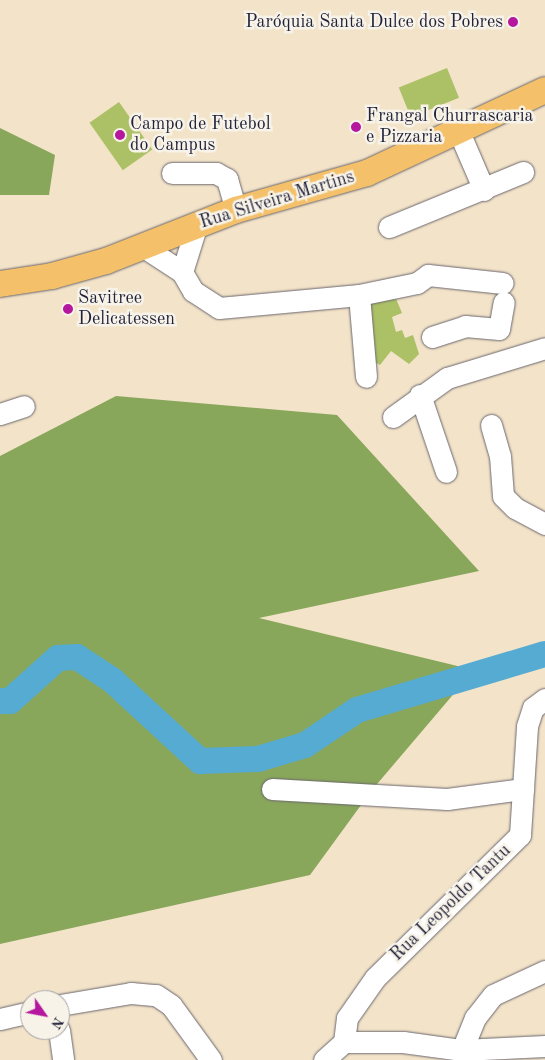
<!DOCTYPE html>
<html>
<head>
<meta charset="utf-8">
<style>
  body { margin:0 }
  #map { position:relative; width:545px; height:1060px; overflow:hidden; background:#f2e3c9; font-family:"Old Standard TT",serif }
  div>[style] { position:absolute }
  [style*='--x'] { left:calc(var(--x)*1px); top:calc(var(--y)*1px); width:calc(var(--w)*1px); rotate:calc(var(--a)*1deg) }
  .green>* { inset:0; background:#acc166; transform-origin:0 0 }
  .forest>* { inset:0; background:#89a75b }
  .river>* { height:26px; margin:-13px; padding:0 13px; transform-origin:13px; border-radius:13px; background:#56abd2 }
  .roads { filter:drop-shadow(0 0 1px #6b666d) drop-shadow(0 0 1px #6b666d) }
  .minor>* { height:21px; margin:-10.5px; padding:0 10.5px; transform-origin:10.5px; border-radius:10.5px; background:#fff }
  .major>* { height:26px; margin:-13px; padding:0 13px; transform-origin:13px; border-radius:13px; background:#f4c16a }
  .dots>* { width:14px; height:14px; translate:-50% -50%; box-sizing:border-box; border:2px solid #f7f3e8; border-radius:50% }
  span { translate:-50% -50%; white-space:nowrap; text-align:center; line-height:1.15; -webkit-text-stroke:5px #f7f3e8; paint-order:stroke }
  .poi-label { font-size:18px; color:#22223b }
  .right { translate:-100% -50%; text-align:right }
  .left { translate:0 -50%; text-align:left }
  .street-label { font-size:18px; color:#22223b }
  .north { position:absolute; left:20px; top:990px; width:50px; height:50px; box-sizing:border-box; background:#f7f3e8; border:1px solid #a29fa3; border-radius:50%; rotate:123deg; font-size:14px; font-weight:700; line-height:20px; text-align:center; color:#22223b }
  .north::after { content:''; display:block; margin:auto; width:18px; height:22px; background:#b5179e; clip-path:polygon(50% 0,100% 100%,50% 72%,0 100%) }
</style>
</head>
<body>
<div id="map">
  <div class="green">
    <div style="left:447px;top:68px;width:32px;height:52px;rotate:68deg"></div>
    <div style="left:119px;top:102px;width:58px;height:36px;rotate:55deg"></div>
    <div style="clip-path:polygon(394px 294px,402px 313px,392px 317px,396px 332px,402px 330px,405px 338px,413px 335px,419px 354px,409px 364px,391px 351px,380px 365px,372px 361px,369px 301px)"></div>
  </div>
  <div class="forest">
    <div style="clip-path:polygon(0 128px,55px 155px,49px 195px,0 195px)"></div>
    <div style="clip-path:polygon(116px 396px,337px 415px,479px 571px,259px 618px,474px 670px,372px 790px,310px 875px,0 944px,0 456px)"></div>
  </div>
  <div class="river">
    <div style="--x:0;--y:701;--w:10;--a:0"></div>
    <div style="--x:10;--y:701;--w:64;--a:-41.9"></div>
    <div style="--x:58;--y:658;--w:19;--a:-3"></div>
    <div style="--x:77;--y:657;--w:42;--a:33.3"></div>
    <div style="--x:112;--y:680;--w:120;--a:42.6"></div>
    <div style="--x:200;--y:761;--w:58;--a:-2"></div>
    <div style="--x:258;--y:759;--w:49;--a:-16.6"></div>
    <div style="--x:305;--y:745;--w:63;--a:-33.9"></div>
    <div style="--x:357;--y:710;--w:196;--a:-16.6"></div>
  </div>
  <div class="roads">
    <div class="minor">
      <div style="--x:459;--y:132;--w:63;--a:66.7"></div>
      <div style="--x:172;--y:173;--w:44;--a:0"></div>
      <div style="--x:216;--y:173;--w:13;--a:29"></div>
      <div style="--x:227;--y:179;--w:32;--a:74"></div>
      <div style="--x:389;--y:227;--w:145;--a:-22.3"></div>
      <div style="--x:142;--y:246;--w:48;--a:33"></div>
      <div style="--x:182;--y:272;--w:22;--a:60"></div>
      <div style="--x:193;--y:291;--w:31;--a:33"></div>
      <div style="--x:219;--y:308;--w:141;--a:-5.3"></div>
      <div style="--x:359;--y:295;--w:59;--a:-11.7"></div>
      <div style="--x:417;--y:283;--w:14;--a:-36"></div>
      <div style="--x:428;--y:275;--w:75;--a:6.1"></div>
      <div style="--x:182;--y:272;--w:50;--a:-72.6"></div>
      <div style="--x:359;--y:295;--w:82;--a:85.1"></div>
      <div style="--x:432;--y:337;--w:35;--a:-18"></div>
      <div style="--x:465;--y:326;--w:34;--a:5"></div>
      <div style="--x:499;--y:329;--w:27;--a:-80"></div>
      <div style="--x:420;--y:395;--w:81;--a:71.3"></div>
      <div style="--x:0;--y:414;--w:25;--a:-18"></div>
      <div style="--x:393;--y:417;--w:67;--a:-35.8"></div>
      <div style="--x:447;--y:378;--w:102;--a:-17"></div>
      <div style="--x:491;--y:425;--w:32;--a:74"></div>
      <div style="--x:500;--y:456;--w:40;--a:85.7"></div>
      <div style="--x:503;--y:496;--w:17;--a:45"></div>
      <div style="--x:515;--y:508;--w:34;--a:28"></div>
      <div style="--x:272;--y:789;--w:175;--a:3.3"></div>
      <div style="--x:447;--y:799;--w:77;--a:-7.5"></div>
      <div style="--x:60;--y:1005;--w:72;--a:-9.6"></div>
      <div style="--x:131;--y:993;--w:25;--a:5"></div>
      <div style="--x:156;--y:995;--w:18;--a:34"></div>
      <div style="--x:171;--y:1005;--w:68;--a:54"></div>
      <div style="--x:0;--y:1019;--w:31;--a:-13"></div>
      <div style="--x:59;--y:1030;--w:30;--a:82"></div>
      <div style="--x:344;--y:1042;--w:24;--a:-83"></div>
      <div style="--x:347;--y:1018;--w:49;--a:-55"></div>
      <div style="--x:375;--y:978;--w:204;--a:-44.6"></div>
      <div style="--x:520;--y:835;--w:109;--a:-86.3"></div>
      <div style="--x:527;--y:726;--w:19;--a:-72"></div>
      <div style="--x:533;--y:708;--w:15;--a:-37"></div>
      <div style="--x:462;--y:1050;--w:35;--a:-68"></div>
      <div style="--x:475;--y:1018;--w:29;--a:-52"></div>
      <div style="--x:493;--y:995;--w:57;--a:-24.8"></div>
      <div style="--x:324;--y:1060;--w:27;--a:-42"></div>
      <div style="--x:344;--y:1042;--w:59;--a:0"></div>
      <div style="--x:403;--y:1042;--w:60;--a:7.7"></div>
      <div style="--x:462;--y:1050;--w:83;--a:-2.8"></div>
    </div>
    <div class="major">
      <div style="--x:0;--y:284;--w:53;--a:-8.7"></div>
      <div style="--x:52;--y:276;--w:56;--a:-15.5"></div>
      <div style="--x:106;--y:261;--w:140;--a:-21.4"></div>
      <div style="--x:236;--y:210;--w:136;--a:-15.8"></div>
      <div style="--x:367;--y:173;--w:196;--a:-25"></div>
    </div>
  </div>
  <div class="dots">
    <div style="left:513px;top:22px;background:#b5179e"></div>
    <div style="left:356px;top:127px;background:#b5179e"></div>
    <div style="left:120px;top:135px;background:#b5179e"></div>
    <div style="left:68px;top:309px;background:#b5179e"></div>
  </div>
  <div class="poi-label">
    <span class="right" style="left:503px;top:22px">Paróquia Santa Dulce dos Pobres</span>
    <span class="left" style="left:366px;top:127px">Frangal Churrascaria<br>e Pizzaria</span>
    <span class="left" style="left:130px;top:135px">Campo de Futebol<br>do Campus</span>
    <span class="left" style="left:78px;top:309px">Savitree<br>Delicatessen</span>
  </div>
  <div class="street-label">
    <span style="left:277px;top:200px;rotate:-17deg">Rua Silveira Martins</span>
    <span style="left:451px;top:903px;rotate:-44deg">Rua Leopoldo Tantu</span>
  </div>
  <div class="north">N</div>
</div>
</body>
</html>
